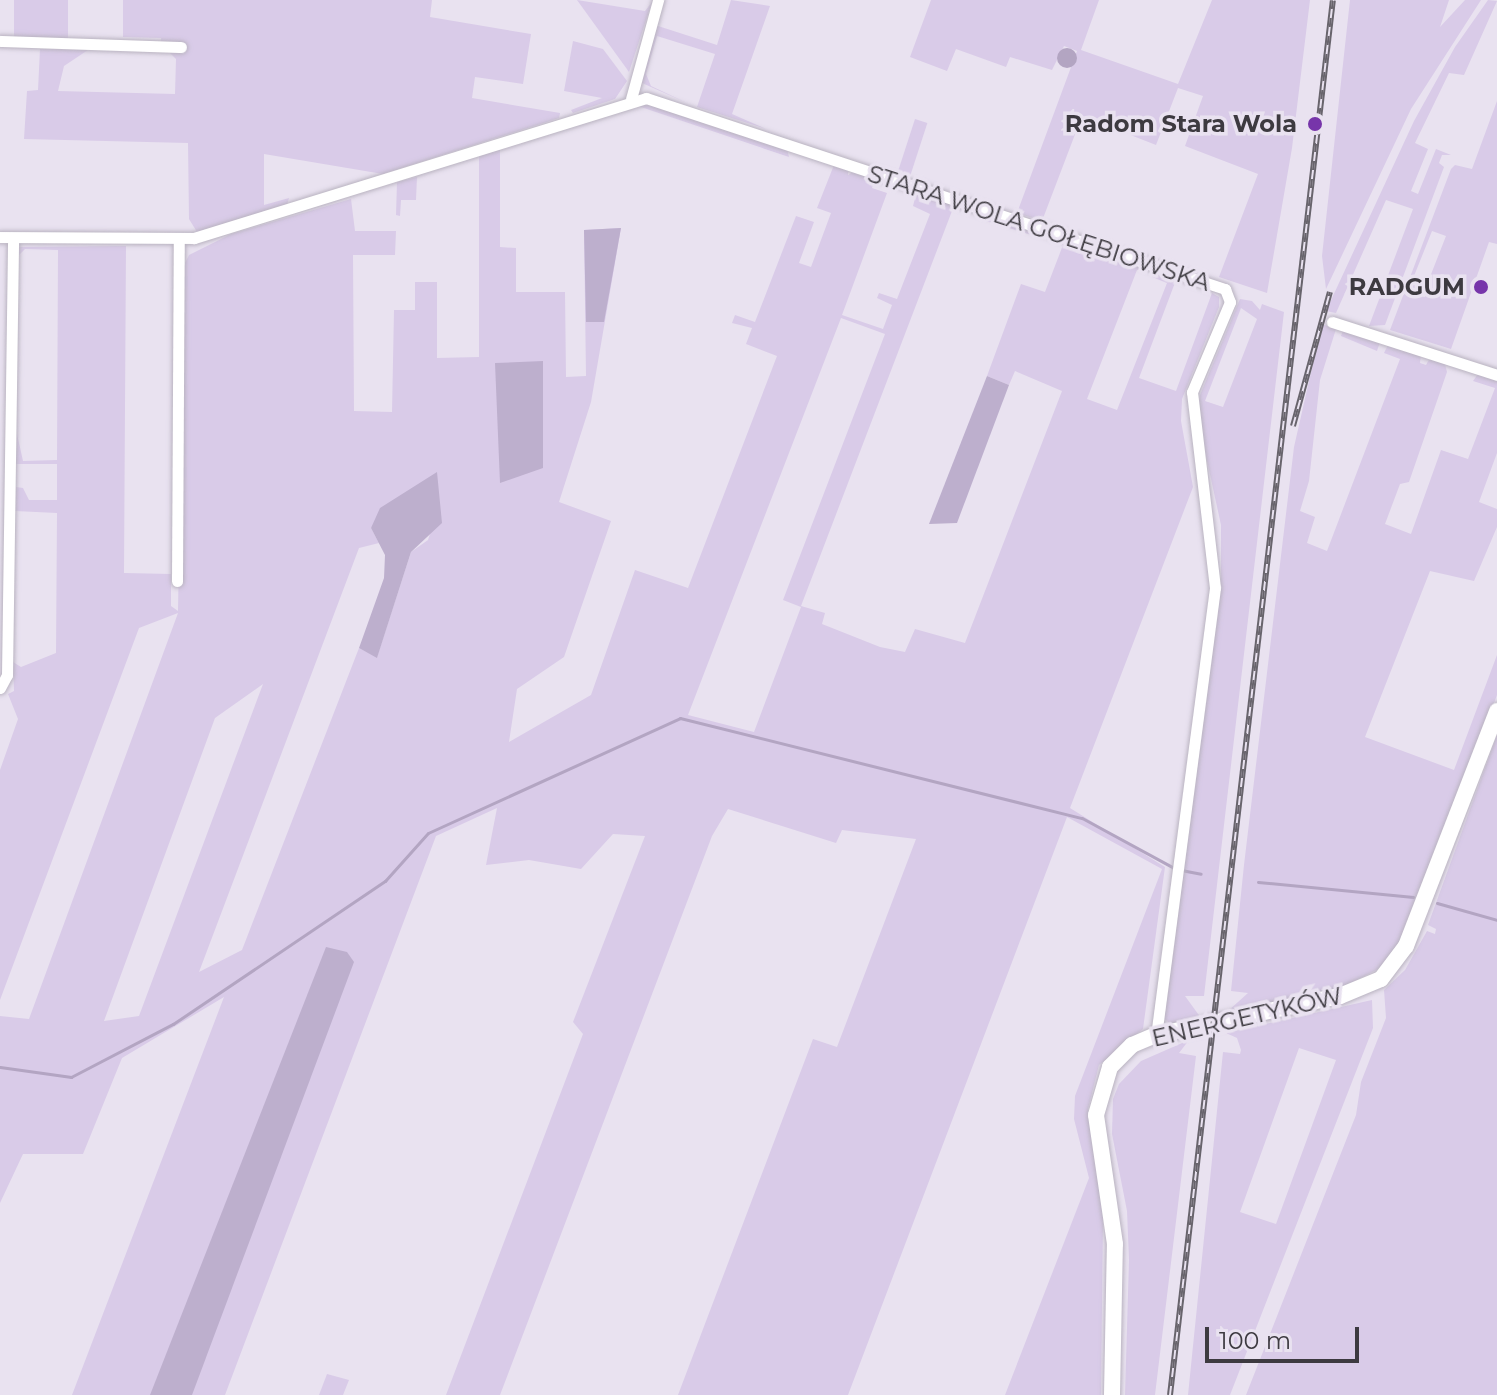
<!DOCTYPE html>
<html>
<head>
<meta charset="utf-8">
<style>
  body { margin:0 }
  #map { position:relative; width:1497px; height:1395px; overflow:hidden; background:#e9e2f0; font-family:Montserrat,sans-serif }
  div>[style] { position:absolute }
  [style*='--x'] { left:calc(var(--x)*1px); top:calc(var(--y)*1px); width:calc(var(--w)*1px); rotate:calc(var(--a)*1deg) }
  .green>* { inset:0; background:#d9cbe8; transform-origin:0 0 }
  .forest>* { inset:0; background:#bdafcd }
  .water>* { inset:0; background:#b3a5c2 }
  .round { border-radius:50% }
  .stream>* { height:3px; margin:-1.5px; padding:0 1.5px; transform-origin:1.5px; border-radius:1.5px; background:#b3a5c2 }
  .roads { filter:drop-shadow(0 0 2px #b9b3c0) drop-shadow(0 0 2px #b9b3c0) }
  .minor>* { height:11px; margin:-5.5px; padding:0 5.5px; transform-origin:5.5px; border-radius:5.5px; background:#fff }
  .secondary>* { height:16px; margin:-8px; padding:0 8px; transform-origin:8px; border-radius:8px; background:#fff }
  .rail>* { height:6px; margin-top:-3px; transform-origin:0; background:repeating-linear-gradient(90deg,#e9e2f0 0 9px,#68646c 0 18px); box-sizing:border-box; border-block:2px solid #68646c }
  .dots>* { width:22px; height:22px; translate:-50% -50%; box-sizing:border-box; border:4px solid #e9e2f0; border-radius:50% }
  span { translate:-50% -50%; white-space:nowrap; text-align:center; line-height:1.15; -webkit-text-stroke:7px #e9e2f0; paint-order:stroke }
  .poi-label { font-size:24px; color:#3d3a40; font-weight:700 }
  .right { translate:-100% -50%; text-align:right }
  .street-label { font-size:24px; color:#3d3a40 }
  .scale { position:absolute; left:1205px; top:1327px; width:154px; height:36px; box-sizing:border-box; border:4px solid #3d3a40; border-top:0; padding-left:10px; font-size:24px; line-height:28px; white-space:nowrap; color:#3d3a40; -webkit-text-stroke:6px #e9e2f0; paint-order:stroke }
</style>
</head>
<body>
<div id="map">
  <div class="green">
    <div style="left:14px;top:0;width:54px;height:39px"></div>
    <div style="clip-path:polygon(123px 0,432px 0,430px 17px,531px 34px,523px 84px,475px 77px,472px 98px,560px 113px,559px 118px,383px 174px,264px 154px,264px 205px,289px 198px,287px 205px,197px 232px,189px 219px,188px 143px,24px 139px,27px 91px,38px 90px,40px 49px,88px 50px,64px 66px,58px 91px,175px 94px,176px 59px,169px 52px,123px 51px,160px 51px,161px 38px,123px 37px)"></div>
    <div style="clip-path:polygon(577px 0,645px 11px,652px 2px,629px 72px)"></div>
    <div style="clip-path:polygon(731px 0,770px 6px,732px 114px,766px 129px,697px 107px,715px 54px,657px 36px,646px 74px,651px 86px,687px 103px,642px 83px,655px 25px,717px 45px)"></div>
    <div style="clip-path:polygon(931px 0,1099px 0,1081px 50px,1178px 84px,1212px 0,1310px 0,1292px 148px,1267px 293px,1219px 277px,1258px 174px,1185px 146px,1203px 96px,1178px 88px,1156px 145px,1082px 116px,1042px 221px,1017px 213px,1077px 51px,1064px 46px,1052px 70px,1010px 57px,1006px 67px,956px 49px,947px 71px,910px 57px)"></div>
    <div style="clip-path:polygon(1350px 0,1449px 0,1440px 27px,1465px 0,1481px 0,1411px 109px,1326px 289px,1322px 256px)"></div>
    <div style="clip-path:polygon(1488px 0,1497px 1px,1464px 75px,1449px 73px,1415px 143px,1428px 149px,1411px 191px,1418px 194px,1436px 149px,1451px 155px,1442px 155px,1439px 163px,1444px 167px,1385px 325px,1369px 326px,1413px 209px,1386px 200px,1336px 313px,1326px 311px,1414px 121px,1455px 47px)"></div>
    <div style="clip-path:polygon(573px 41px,603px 49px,627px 81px,615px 99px,573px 113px,571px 110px,602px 98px,564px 91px)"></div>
    <div style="clip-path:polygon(evenodd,1497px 101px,1497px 244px,1489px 242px,1451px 349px,1390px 330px,1451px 169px,1455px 165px,1472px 169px,1497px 101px,1432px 231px,1446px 236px,1428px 282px,1414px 276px,1432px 231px)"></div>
    <div style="clip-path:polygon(647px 103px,787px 149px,789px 157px,638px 106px,614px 113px)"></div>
    <div style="left:915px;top:119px;width:13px;height:58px;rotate:18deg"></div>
    <div style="clip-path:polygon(evenodd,514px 144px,500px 149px,500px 247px,516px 248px,516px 292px,565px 292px,566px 377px,586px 376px,584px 230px,621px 228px,591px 402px,559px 502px,611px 521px,564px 657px,517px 689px,509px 742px,591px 695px,635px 570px,688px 588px,777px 356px,746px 344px,752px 328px,732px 323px,735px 315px,755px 322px,796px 216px,814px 222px,799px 263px,811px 267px,831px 213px,817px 208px,834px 165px,848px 170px,848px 175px,853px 172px,875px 179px,872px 188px,887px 193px,842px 315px,883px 329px,892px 305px,877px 298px,879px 293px,897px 299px,930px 214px,913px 206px,916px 194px,959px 207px,952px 211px,801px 606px,825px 613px,822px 624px,880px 647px,905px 652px,915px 629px,965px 643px,1062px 391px,1015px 371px,1009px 385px,987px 376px,1021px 284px,1045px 292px,1063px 245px,1047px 240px,1048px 236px,1144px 268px,1137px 270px,1087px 399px,1117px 410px,1167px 283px,1152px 277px,1153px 271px,1176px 280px,1139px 378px,1176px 391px,1212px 293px,1219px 297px,1219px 307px,1182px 399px,1181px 421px,1193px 487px,1070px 808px,1165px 867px,1143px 1029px,1099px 1065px,1088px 1109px,1103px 1218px,1101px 1395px,1005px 1395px,1089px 1178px,1074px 1119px,1075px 1096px,1162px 869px,1067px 817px,848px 1395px,678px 1395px,813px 1039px,837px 1047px,916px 839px,842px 830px,836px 843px,728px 809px,712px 836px,500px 1395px,446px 1395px,583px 1034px,573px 1022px,645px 836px,613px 834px,581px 869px,529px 860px,486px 865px,497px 808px,436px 836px,225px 1395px,72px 1395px,224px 997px,122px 1058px,83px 1154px,23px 1154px,0 1203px,0 1016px,29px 1019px,178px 613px,139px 628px,0 1000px,0 770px,18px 719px,8px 694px,14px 691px,13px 662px,21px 667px,56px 653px,57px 513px,15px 511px,16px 487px,23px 488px,29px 500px,57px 500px,57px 464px,16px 464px,17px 434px,23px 461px,57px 460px,58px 250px,25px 249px,19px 255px,18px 247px,126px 246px,124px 573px,171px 574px,171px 606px,178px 611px,184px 265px,189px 255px,231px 234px,351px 199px,355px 231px,396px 231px,395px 255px,353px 255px,354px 411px,392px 412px,394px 310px,415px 310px,415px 282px,437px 282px,437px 358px,479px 357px,479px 156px,514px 144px,841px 318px,885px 334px,783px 600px,801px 607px,754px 732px,688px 715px,841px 318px,514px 144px,437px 473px,437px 512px,428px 540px,411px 552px,377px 657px,359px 648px,242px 950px,199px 972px,359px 548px,379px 543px,371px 528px,404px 494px,437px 473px,514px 144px,263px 684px,139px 1016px,104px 1021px,215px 718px,263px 684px)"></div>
    <div style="clip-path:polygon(417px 177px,416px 200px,401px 200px,400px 216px,396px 215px,397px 182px)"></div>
    <div style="left:980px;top:214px;width:57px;height:5px;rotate:17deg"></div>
    <div style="clip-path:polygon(evenodd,1240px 299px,1252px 301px,1260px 310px,1262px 304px,1284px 312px,1204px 996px,1185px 996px,1201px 1018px,1170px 1023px,1164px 1019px,1221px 577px,1221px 525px,1198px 419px,1200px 395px,1240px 299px,1241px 308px,1257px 319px,1223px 407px,1205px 401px,1241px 308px)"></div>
    <div style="clip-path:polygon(1322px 324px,1336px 329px,1320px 380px,1309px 481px,1300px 511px,1315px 517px,1307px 543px,1327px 551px,1400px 359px,1384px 353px,1388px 345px,1421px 355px,1420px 363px,1426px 365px,1430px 358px,1445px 364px,1447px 372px,1409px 482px,1400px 484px,1385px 524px,1411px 534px,1441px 450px,1468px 459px,1495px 388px,1473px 381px,1478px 374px,1497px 381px,1497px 453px,1479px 502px,1497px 509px,1497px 527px,1474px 581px,1430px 571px,1365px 737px,1454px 770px,1497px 655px,1497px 695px,1403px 941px,1384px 966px,1343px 987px,1228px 1011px,1248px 993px,1231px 991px,1244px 865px,1294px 447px)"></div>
    <div style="clip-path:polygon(1343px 330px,1380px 342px,1377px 351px,1341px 336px)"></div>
    <div style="clip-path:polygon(1497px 735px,1497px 1395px,1246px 1395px,1356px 1115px,1361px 1082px,1386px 1018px,1384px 990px,1405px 970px,1427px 931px,1435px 934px,1436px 929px,1428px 925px)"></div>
    <div style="clip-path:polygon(evenodd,1372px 1000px,1373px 1028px,1230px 1395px,1188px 1395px,1223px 1052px,1240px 1054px,1241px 1050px,1237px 1038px,1226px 1033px,1372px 1000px,1299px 1048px,1336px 1060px,1276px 1224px,1240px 1212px,1299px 1048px)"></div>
    <div style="clip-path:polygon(1189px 1040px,1179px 1053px,1196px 1056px,1155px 1395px,1125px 1395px,1129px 1260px,1127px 1211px,1112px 1134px,1113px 1099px,1119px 1084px,1141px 1061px)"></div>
    <div style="clip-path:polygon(327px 1374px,349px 1380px,343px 1395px,319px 1395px)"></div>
  </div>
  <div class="forest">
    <div style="clip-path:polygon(621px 228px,604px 322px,586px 322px,584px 230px)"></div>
    <div style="clip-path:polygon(543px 361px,543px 468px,500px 483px,495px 363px)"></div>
    <div style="clip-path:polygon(987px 376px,1009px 385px,957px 523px,929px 524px)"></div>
    <div style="clip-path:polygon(437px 472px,442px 523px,411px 552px,377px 658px,359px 648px,384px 578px,385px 555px,371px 528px,380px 508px)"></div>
    <div style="clip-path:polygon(326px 947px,347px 952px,354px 962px,192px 1395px,150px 1395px)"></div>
  </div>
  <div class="water">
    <div class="round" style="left:1057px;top:48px;width:20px;height:20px"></div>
  </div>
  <div class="stream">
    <div style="--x:1181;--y:870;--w:20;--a:11"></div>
    <div style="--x:1258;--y:882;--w:156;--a:5.5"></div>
    <div style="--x:1437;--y:903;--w:62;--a:15.8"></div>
    <div style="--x:0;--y:1067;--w:72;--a:8"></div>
    <div style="--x:71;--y:1077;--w:115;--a:-27.5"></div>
    <div style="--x:173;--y:1024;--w:256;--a:-34"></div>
    <div style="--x:385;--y:881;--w:64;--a:-48.1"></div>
    <div style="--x:428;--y:833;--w:277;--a:-24.5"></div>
    <div style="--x:680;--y:718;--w:414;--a:14"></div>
    <div style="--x:1082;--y:818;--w:105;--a:28.5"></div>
  </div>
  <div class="roads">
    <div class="minor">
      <div style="--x:0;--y:41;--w:181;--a:1.9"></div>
      <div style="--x:631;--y:99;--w:103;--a:-74.7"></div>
      <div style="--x:0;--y:237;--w:194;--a:0.3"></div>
      <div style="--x:194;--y:238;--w:473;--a:-17.2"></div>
      <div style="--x:646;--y:98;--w:610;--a:18.26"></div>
      <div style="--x:1225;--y:289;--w:14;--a:69"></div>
      <div style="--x:1230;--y:302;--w:98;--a:112.9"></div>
      <div style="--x:1192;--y:392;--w:197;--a:83.3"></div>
      <div style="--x:1215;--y:588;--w:451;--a:97.5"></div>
      <div style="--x:1332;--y:322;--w:173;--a:17.8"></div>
      <div style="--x:177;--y:581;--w:340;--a:-89.7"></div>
      <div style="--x:0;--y:688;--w:15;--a:-62"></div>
      <div style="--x:7;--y:675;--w:437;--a:-89.2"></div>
    </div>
    <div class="secondary">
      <div style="--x:1112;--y:1395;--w:151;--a:-88.9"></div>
      <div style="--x:1115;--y:1244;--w:130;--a:-98.4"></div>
      <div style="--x:1096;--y:1115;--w:50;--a:-73.7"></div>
      <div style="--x:1110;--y:1067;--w:31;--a:-45"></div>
      <div style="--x:1132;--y:1045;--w:26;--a:-23"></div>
      <div style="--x:1156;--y:1035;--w:188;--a:-12"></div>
      <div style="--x:1340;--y:996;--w:44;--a:-22.5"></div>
      <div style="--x:1381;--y:979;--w:41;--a:-52.9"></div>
      <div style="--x:1406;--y:946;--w:252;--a:-68.8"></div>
    </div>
  </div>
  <div class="rail">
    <div style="--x:1293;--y:426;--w:139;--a:-74.6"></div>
    <div style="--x:1170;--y:1395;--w:1404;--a:-83.34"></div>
  </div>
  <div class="dots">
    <div style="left:1315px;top:124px;background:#7735aa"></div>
    <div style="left:1481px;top:287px;background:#7735aa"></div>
  </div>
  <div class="poi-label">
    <span class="right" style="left:1297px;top:124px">Radom Stara Wola</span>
    <span class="right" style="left:1465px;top:287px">RADGUM</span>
  </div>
  <div class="street-label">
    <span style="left:1039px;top:228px;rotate:18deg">STARA WOLA GOŁĘBIOWSKA</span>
    <span style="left:1247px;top:1017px;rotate:-13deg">ENERGETYKÓW</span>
  </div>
  <div class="scale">100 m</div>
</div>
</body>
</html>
